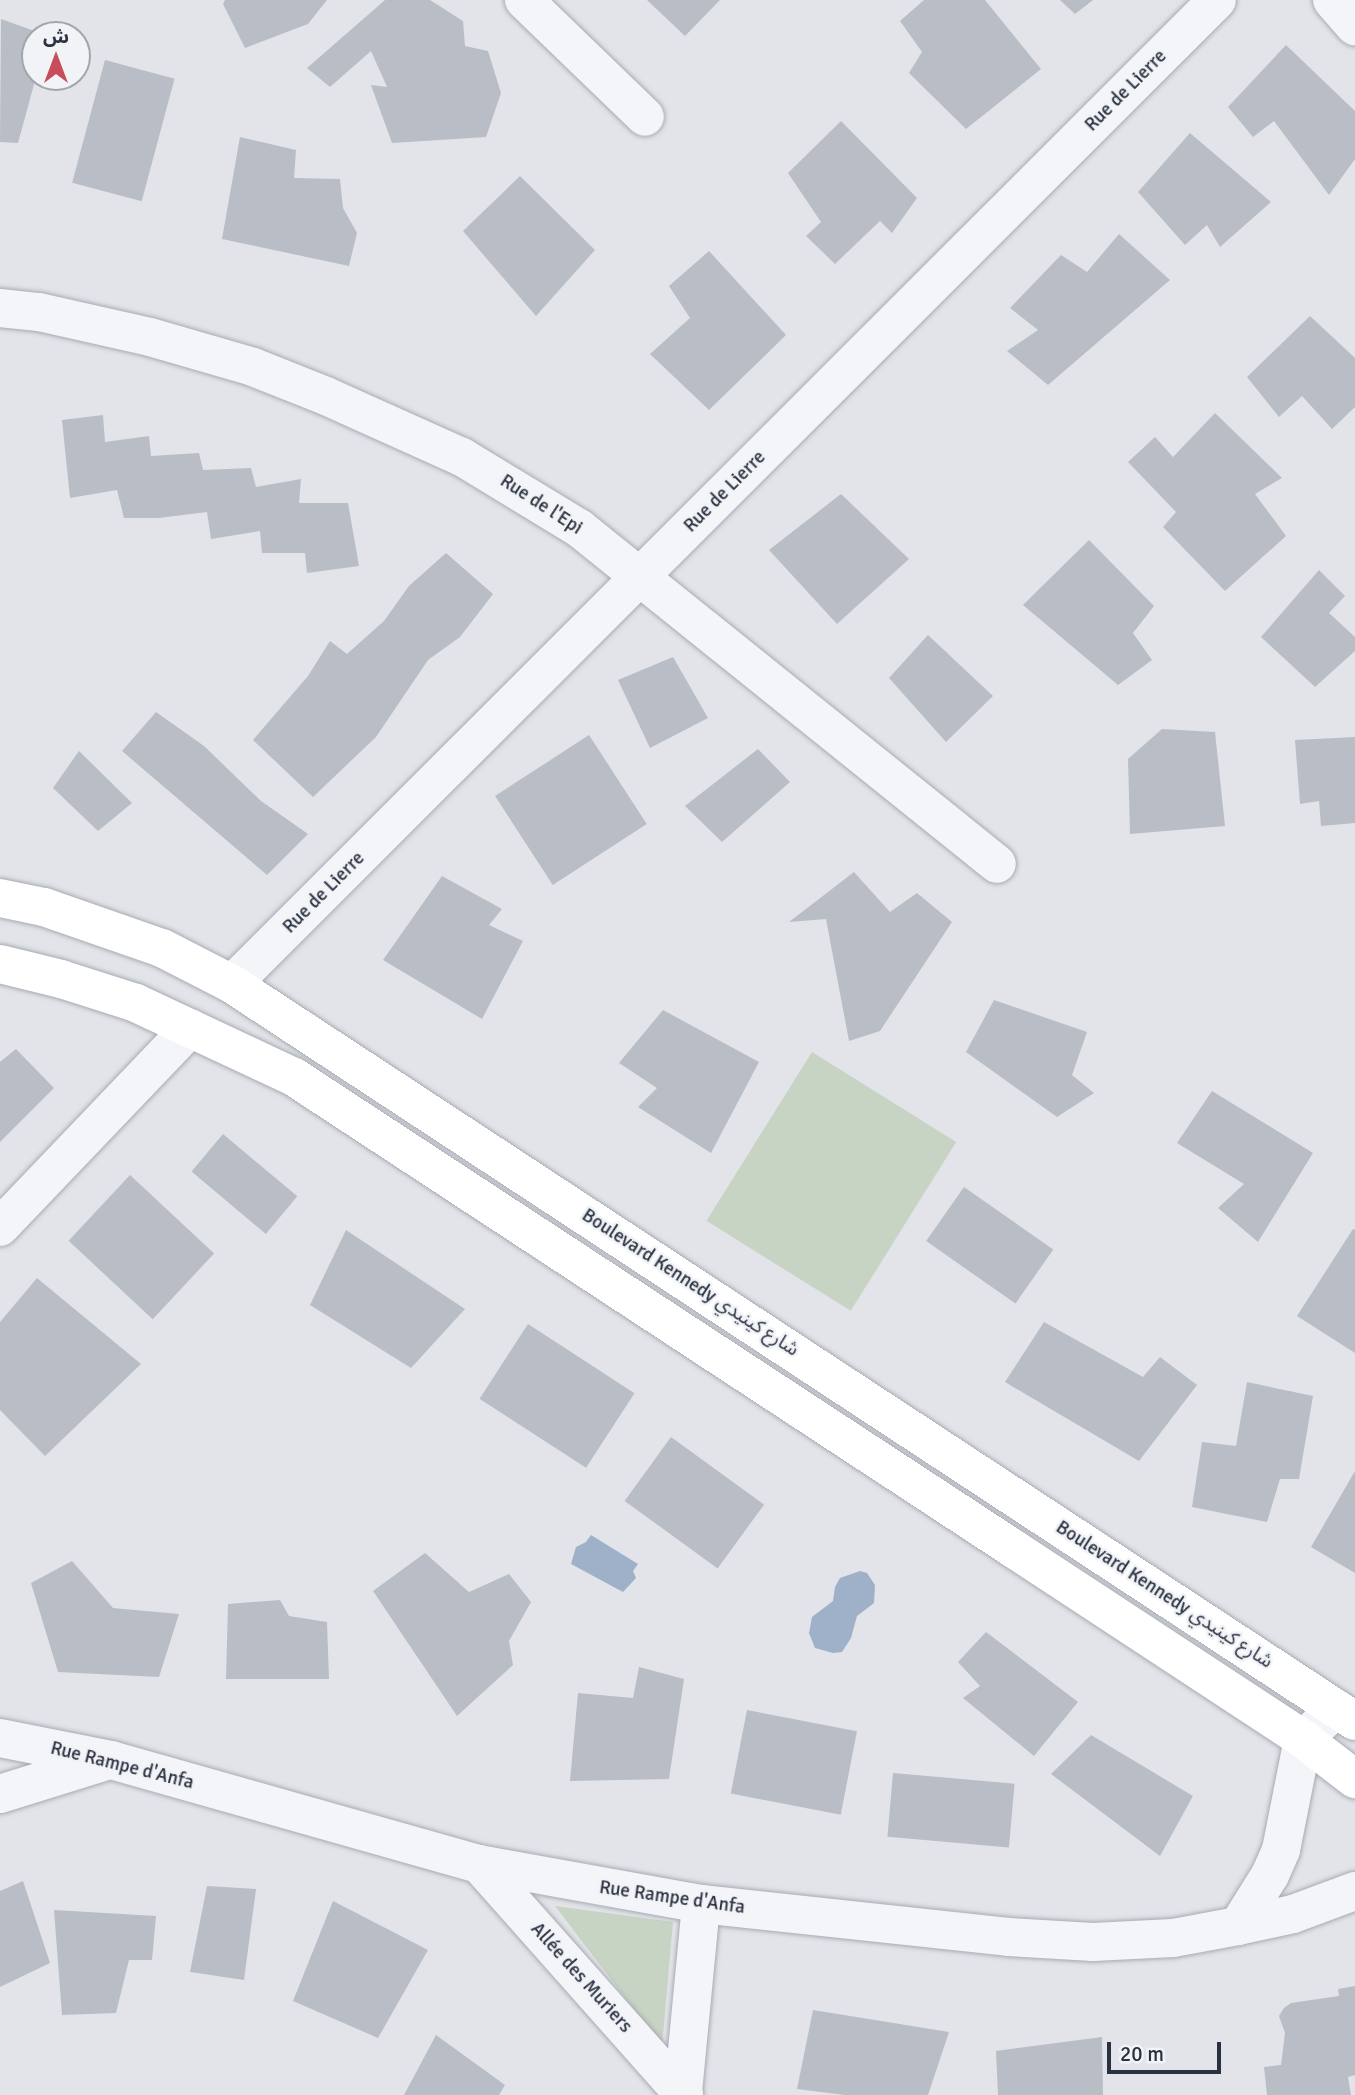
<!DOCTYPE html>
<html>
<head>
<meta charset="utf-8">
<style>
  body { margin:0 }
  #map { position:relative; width:1355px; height:2095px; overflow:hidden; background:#e2e4e9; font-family:Signika,"Noto Sans Arabic",sans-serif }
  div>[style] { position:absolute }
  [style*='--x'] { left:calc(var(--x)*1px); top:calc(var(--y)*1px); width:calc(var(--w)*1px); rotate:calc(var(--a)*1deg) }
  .green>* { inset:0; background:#c7d3c3; transform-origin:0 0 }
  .water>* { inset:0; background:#9eb1c8 }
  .building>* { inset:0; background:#b9bdc6; transform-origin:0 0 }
  .roads { filter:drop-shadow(0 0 2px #a7abb3) drop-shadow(0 0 2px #a7abb3) }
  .minor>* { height:38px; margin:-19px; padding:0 19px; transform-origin:19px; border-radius:19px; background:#f4f5f8 }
  .secondary>* { height:38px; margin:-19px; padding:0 19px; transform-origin:19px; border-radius:19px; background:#fff }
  span { translate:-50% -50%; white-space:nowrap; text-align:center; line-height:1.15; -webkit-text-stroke:5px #f1f3f7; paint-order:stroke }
  .street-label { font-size:19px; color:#2a3241 }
  .north { position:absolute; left:21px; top:21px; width:70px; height:70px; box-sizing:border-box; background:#f1f3f7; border:2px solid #a1a6ae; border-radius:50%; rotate:0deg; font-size:19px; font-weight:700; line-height:28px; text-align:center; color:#2a3241 }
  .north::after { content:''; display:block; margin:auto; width:24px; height:32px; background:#c84d5b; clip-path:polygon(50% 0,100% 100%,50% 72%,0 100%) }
  .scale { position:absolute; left:1107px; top:2042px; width:114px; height:32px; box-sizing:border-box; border:4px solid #2a3241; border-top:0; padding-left:9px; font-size:21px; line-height:24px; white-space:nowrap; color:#2a3241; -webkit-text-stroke:5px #f1f3f7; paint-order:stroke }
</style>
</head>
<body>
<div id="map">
  <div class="green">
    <div style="left:812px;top:1052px;width:170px;height:199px;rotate:32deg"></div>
    <div style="clip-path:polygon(555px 1906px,673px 1922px,662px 2046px)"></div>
  </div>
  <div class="water">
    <div style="clip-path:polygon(591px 1535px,638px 1564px,633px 1571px,636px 1578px,623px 1592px,571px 1564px,576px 1547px,586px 1542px)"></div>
    <div style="clip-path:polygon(860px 1571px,867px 1573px,875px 1585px,874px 1603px,857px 1616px,851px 1638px,842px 1652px,833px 1653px,815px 1648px,809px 1633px,812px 1617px,833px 1601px,835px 1587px,840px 1578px)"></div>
  </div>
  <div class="building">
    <div style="clip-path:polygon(225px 0,327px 0,308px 24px,245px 48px,223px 4px)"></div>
    <div style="clip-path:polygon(385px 0,430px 0,463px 21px,465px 46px,488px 51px,501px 93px,486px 137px,392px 143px,371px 85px,387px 87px,371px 51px,330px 87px,307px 68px)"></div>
    <div style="clip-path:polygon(647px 0,720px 0,685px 36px)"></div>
    <div style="clip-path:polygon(924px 0,985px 0,1041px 69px,966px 129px,909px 73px,922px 52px,900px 21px)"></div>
    <div style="clip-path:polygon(1060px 0,1093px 0,1075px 14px)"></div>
    <div style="clip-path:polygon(1px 19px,46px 35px,35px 35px,36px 77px,18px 143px,0 142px)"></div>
    <div style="clip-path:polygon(1286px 45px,1355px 111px,1355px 159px,1329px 195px,1274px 121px,1253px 137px,1228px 107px)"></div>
    <div style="left:105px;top:60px;width:72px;height:127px;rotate:15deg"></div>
    <div style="clip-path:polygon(841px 121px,917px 198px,892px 233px,880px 221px,835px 264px,806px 236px,821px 222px,788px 173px)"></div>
    <div style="clip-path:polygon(1190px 133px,1271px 202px,1220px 247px,1207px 225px,1185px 245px,1138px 192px)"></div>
    <div style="clip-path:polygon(240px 137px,296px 150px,294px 178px,340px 179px,343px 208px,357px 233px,349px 266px,222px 239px)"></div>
    <div style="clip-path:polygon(520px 176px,595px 250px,536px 316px,463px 231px)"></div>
    <div style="clip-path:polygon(1119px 234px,1170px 280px,1048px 385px,1007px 351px,1038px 330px,1010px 308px,1061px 255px,1087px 272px)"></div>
    <div style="clip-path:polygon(709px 251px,786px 335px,709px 410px,650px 354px,690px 318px,669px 286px)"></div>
    <div style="clip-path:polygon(1310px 316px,1355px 358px,1355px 407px,1332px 429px,1302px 396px,1279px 417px,1247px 377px)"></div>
    <div style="clip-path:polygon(1215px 413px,1282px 478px,1255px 494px,1286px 536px,1225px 591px,1163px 527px,1176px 512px,1128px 462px,1155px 437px,1173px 457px)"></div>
    <div style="clip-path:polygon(103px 415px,105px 442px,149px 436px,151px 456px,199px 453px,203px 470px,251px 468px,256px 487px,301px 479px,299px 503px,348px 503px,359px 566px,307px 573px,305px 553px,262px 553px,260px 531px,211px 539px,207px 512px,159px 518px,124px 518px,117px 490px,70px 498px,62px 420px)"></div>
    <div style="clip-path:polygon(841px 494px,909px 559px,837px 624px,769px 550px)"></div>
    <div style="clip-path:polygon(1089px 540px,1154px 606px,1133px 633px,1152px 660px,1118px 685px,1023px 605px)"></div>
    <div style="clip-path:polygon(446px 553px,493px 594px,460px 637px,428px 660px,376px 737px,313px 797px,253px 740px,308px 676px,330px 641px,347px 654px,384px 621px,409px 586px)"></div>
    <div style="clip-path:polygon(1319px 570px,1345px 596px,1329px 613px,1355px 637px,1355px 651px,1315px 687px,1261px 637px)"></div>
    <div style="clip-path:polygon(928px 635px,993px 696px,946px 742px,889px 678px)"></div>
    <div style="clip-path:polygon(673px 657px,708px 718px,650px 748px,618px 680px)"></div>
    <div style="clip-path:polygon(156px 712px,204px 746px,261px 801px,308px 834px,267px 875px,122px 751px)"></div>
    <div style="clip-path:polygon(1162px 729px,1215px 732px,1225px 826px,1130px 834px,1128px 759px)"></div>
    <div style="left:589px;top:735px;width:106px;height:112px;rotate:57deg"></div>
    <div style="clip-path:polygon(1355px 737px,1355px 823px,1321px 826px,1319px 801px,1300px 804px,1295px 740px)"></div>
    <div style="clip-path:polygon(758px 749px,790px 782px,722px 842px,685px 806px)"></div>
    <div style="clip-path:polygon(79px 751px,132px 803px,98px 831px,53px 788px)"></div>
    <div style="clip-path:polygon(854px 872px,890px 912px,917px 893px,952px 922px,880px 1031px,849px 1041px,826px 919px,789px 922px)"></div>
    <div style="clip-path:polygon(442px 876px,502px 909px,489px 925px,523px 941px,482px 1019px,383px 960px)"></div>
    <div style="clip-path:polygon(994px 1000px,1087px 1032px,1072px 1075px,1094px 1093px,1057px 1117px,966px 1052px)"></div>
    <div style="clip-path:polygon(663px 1010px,759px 1062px,711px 1153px,638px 1107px,657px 1088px,619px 1063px)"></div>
    <div style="clip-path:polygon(16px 1049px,54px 1088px,0 1142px,0 1062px)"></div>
    <div style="clip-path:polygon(1212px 1091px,1313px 1153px,1258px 1242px,1218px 1208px,1244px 1184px,1177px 1143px)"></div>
    <div style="left:223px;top:1134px;width:97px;height:49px;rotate:40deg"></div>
    <div style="left:130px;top:1175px;width:115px;height:90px;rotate:43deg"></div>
    <div style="left:964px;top:1187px;width:109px;height:66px;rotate:35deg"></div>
    <div style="clip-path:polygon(1353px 1229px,1355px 1230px,1355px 1353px,1297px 1316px)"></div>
    <div style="clip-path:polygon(346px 1230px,465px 1309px,411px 1368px,310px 1305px)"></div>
    <div style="clip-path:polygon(37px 1278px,141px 1364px,45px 1456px,0 1410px,0 1322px)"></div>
    <div style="clip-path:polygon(1044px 1322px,1143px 1377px,1160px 1357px,1197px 1385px,1139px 1461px,1005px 1382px)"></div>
    <div style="left:528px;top:1324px;width:127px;height:89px;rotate:33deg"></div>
    <div style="clip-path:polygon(1247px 1382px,1313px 1396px,1299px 1479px,1280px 1479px,1267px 1522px,1192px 1507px,1202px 1442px,1236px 1446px)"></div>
    <div style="left:671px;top:1437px;width:115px;height:79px;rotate:36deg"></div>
    <div style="clip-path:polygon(1355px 1471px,1355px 1573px,1311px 1547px)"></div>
    <div style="clip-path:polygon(425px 1553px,469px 1592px,509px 1574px,531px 1602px,509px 1641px,513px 1665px,457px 1716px,373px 1591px)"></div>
    <div style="clip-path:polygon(72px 1561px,113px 1608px,179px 1614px,159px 1677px,58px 1672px,31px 1583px)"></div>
    <div style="clip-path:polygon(280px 1600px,289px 1616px,327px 1622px,329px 1679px,226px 1679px,228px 1604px)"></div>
    <div style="clip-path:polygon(986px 1632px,1078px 1702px,1034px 1756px,963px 1698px,980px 1686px,958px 1662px)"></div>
    <div style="clip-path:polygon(639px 1667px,684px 1679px,669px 1779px,570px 1781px,578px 1693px,633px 1698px)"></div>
    <div style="left:747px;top:1710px;width:112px;height:85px;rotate:11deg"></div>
    <div style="clip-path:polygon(1091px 1735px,1193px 1796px,1160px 1856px,1051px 1774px)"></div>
    <div style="left:893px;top:1773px;width:122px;height:64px;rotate:5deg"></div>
    <div style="clip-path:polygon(23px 1881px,50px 1963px,0 1987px,0 1891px)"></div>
    <div style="clip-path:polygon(207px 1886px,256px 1889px,244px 1980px,190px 1972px)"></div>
    <div style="clip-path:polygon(333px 1901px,428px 1950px,378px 2038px,293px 2001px)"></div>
    <div style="clip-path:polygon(54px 1910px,156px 1916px,152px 1960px,129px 1960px,116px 2013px,62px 2015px)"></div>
    <div style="clip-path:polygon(1355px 1986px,1355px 2075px,1348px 2077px,1351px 2095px,1267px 2095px,1264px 2067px,1281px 2065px,1285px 2033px,1279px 2016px,1284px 2008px,1291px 2003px,1339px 1996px,1338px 1989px)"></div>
    <div style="clip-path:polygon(813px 2010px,949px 2032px,928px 2095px,845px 2095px,797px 2089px)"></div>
    <div style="clip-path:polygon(436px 2035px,505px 2085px,499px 2095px,404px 2095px)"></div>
    <div style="clip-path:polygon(1102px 2037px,1103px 2095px,998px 2095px,996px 2051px)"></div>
  </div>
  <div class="roads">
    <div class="minor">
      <div style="--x:524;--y:0;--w:168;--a:44"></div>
      <div style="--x:1332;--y:0;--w:35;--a:49"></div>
      <div style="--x:0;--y:308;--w:39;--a:6"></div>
      <div style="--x:39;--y:312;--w:114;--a:12.7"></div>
      <div style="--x:150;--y:337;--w:107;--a:16.2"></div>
      <div style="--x:253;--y:367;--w:79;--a:21.7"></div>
      <div style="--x:326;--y:396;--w:149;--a:24.2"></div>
      <div style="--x:462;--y:457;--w:137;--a:31.3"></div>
      <div style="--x:579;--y:528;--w:536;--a:38.79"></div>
      <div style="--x:232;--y:984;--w:1392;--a:-44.97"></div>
      <div style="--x:0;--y:1227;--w:275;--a:-46.3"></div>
      <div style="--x:0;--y:1738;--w:113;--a:11.2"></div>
      <div style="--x:111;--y:1760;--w:382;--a:15.8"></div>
      <div style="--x:479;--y:1864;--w:226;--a:10.2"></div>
      <div style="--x:701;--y:1904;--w:309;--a:6.1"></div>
      <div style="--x:1008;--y:1937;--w:85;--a:3.4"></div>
      <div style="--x:1093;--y:1942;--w:80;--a:-2.9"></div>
      <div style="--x:1173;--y:1938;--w:66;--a:-10.5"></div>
      <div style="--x:1238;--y:1926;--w:56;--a:-12.3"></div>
      <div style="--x:1293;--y:1914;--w:66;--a:-20.4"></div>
      <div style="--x:0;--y:1794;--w:111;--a:-17.3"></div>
      <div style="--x:479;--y:1864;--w:309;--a:48.4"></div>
      <div style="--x:1238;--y:1926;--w:60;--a:-57.9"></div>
      <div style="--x:1270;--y:1875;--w:27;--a:-66"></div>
      <div style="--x:1281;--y:1850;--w:113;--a:-78.8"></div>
      <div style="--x:1303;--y:1739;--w:45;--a:-42.3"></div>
      <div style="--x:683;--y:2092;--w:189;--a:-84.5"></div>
    </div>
    <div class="secondary">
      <div style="--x:0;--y:898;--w:45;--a:11.6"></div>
      <div style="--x:44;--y:907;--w:125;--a:19.2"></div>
      <div style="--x:162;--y:948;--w:79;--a:27.2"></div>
      <div style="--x:232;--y:984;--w:1343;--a:33.28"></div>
      <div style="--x:0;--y:964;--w:63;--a:13.8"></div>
      <div style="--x:61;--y:979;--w:79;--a:17.7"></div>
      <div style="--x:136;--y:1003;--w:174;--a:25.1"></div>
      <div style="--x:294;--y:1077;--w:861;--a:33.25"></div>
      <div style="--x:1014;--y:1549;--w:346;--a:33.3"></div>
      <div style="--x:1303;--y:1739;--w:66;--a:37.6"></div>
    </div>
  </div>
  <div class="street-label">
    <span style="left:1126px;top:91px;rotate:-45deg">Rue de Lierre</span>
    <span style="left:725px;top:492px;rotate:-45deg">Rue de Lierre</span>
    <span style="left:541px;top:505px;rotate:33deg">Rue de l'Epi</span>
    <span style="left:324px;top:893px;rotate:-45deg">Rue de Lierre</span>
    <span style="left:690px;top:1283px;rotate:33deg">Boulevard Kennedy شارع كينيدي</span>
    <span style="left:1164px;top:1595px;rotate:33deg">Boulevard Kennedy شارع كينيدي</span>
    <span style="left:122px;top:1766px;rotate:14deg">Rue Rampe d'Anfa</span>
    <span style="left:672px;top:1898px;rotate:8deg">Rue Rampe d'Anfa</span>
    <span style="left:581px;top:1978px;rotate:48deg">Allée des Muriers</span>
  </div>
  <div class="north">ش</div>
  <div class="scale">20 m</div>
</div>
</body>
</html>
